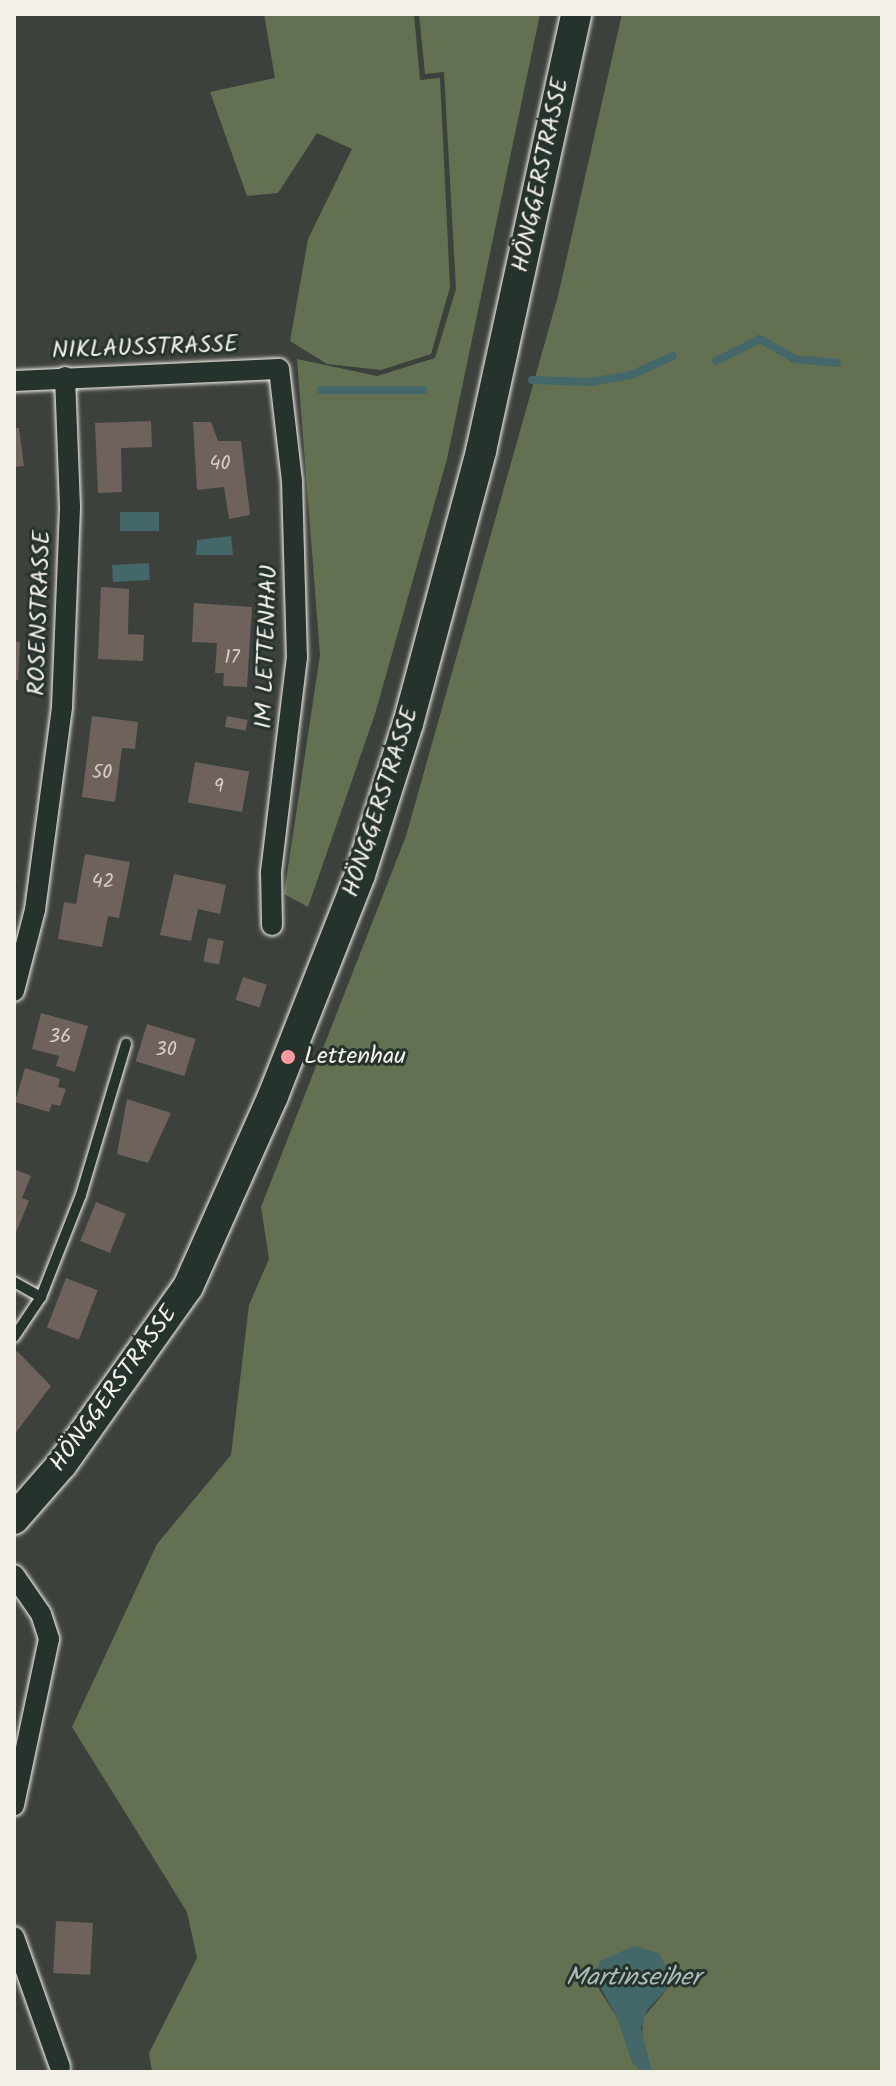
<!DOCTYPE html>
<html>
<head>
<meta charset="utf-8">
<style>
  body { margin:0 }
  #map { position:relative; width:896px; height:2086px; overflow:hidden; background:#3c413b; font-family:Kalam,sans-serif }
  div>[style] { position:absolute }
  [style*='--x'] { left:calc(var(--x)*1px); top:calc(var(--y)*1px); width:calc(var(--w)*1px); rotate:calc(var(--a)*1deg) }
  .green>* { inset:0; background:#637152 }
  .water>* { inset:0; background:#44676a; transform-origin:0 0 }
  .stream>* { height:8px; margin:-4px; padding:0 4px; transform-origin:4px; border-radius:4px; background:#44676a }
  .building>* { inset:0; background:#6f625d; transform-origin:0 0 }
  .roads { filter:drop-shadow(0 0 2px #f4f1e8) drop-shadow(0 0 2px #f4f1e8) }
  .lane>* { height:10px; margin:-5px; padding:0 5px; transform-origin:5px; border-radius:5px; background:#26332d }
  .street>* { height:20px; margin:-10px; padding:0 10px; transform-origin:10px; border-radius:10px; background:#26332d }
  .secondary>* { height:30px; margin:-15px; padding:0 15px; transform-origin:15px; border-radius:15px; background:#26332d }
  .dots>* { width:22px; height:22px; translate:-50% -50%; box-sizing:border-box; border:4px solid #26332d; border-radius:50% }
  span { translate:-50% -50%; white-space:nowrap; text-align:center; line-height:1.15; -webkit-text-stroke:6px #26332d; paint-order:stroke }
  .number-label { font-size:20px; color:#d3cdc5 }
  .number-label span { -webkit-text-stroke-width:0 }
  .street-label { font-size:24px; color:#f4f1e8 }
  .poi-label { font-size:24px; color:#f4f1e8 }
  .left { translate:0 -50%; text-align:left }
  .water-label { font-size:26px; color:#aebab6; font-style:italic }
  .frame { position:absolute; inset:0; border:16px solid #f4f1e8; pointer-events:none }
</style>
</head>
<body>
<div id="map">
  <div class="green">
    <div style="clip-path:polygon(264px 14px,414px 14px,420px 80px,440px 78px,450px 287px,431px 354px,381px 370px,327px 364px,290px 341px,308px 239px,352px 149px,317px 133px,278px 193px,247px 196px,210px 92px,275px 78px)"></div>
    <div style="clip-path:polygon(419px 14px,540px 14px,447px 459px,375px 714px,308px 907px,284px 894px,320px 655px,297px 359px,377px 376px,435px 358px,456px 289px,444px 72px,425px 74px)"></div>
    <div style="clip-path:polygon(622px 14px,882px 14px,882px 2072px,652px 2072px,642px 2039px,643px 2018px,668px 1988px,597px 1986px,618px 2019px,632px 2061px,642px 2072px,152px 2072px,149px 2053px,197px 1958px,187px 1912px,72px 1727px,157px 1544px,231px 1455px,249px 1305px,269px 1259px,261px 1207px,406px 836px,558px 296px)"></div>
  </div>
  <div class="water">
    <div style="left:120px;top:512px;width:39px;height:19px"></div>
    <div style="clip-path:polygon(231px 536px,233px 555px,196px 555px,197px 540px)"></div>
    <div style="left:149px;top:563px;width:17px;height:37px;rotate:87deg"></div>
    <div style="clip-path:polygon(634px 1946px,659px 1953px,669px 1973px,668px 1988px,647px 2010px,641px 2028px,652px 2072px,642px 2072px,632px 2061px,618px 2019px,594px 1976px,600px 1961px)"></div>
  </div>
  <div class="stream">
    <div style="--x:716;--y:361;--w:49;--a:-26.6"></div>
    <div style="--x:760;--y:339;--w:39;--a:30"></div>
    <div style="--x:794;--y:359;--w:43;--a:5.3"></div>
    <div style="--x:532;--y:380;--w:58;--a:2"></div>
    <div style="--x:590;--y:382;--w:42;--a:-9.7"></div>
    <div style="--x:631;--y:375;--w:46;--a:-24.3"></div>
    <div style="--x:321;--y:390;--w:102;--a:0"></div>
  </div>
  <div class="building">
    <div style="clip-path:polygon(151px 421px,152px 447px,121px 448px,122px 492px,98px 493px,95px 423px)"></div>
    <div style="clip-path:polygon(193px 422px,211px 422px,218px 441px,241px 441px,250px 515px,229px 519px,224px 487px,197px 490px)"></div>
    <div style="clip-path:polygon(14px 428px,19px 428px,24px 466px,14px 467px)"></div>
    <div style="clip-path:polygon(101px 587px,129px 589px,128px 634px,144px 635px,143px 661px,98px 659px)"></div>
    <div style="clip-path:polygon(194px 603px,252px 607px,247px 687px,223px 686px,224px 673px,215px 673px,217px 643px,192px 642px)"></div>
    <div style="clip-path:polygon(14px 642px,20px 642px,18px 680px,14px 680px)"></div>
    <div style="clip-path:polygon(92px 716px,138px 722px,135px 749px,122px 748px,115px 802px,82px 797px)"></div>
    <div style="left:227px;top:716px;width:21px;height:11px;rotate:11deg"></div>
    <div style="left:195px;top:762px;width:55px;height:41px;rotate:10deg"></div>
    <div style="clip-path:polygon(85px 854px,130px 862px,119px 918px,108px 916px,102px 947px,58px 939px,64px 902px,76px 904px)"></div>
    <div style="clip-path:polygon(174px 874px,226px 885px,220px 914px,198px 909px,191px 941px,160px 935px)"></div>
    <div style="left:208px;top:938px;width:16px;height:24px;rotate:11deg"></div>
    <div style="left:243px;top:977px;width:25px;height:24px;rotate:18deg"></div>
    <div style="clip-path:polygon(41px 1013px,88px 1026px,75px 1072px,56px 1066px,59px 1056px,32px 1049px)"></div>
    <div style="left:147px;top:1024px;width:51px;height:39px;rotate:17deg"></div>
    <div style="clip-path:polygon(25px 1068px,60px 1079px,58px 1087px,66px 1089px,60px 1106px,52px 1104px,49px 1112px,15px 1102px)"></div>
    <div style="clip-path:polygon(127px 1099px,171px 1113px,148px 1163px,117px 1154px)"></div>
    <div style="clip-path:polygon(14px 1169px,31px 1176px,22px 1198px,29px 1201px,14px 1237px)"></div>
    <div style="left:96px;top:1202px;width:32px;height:42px;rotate:22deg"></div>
    <div style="left:66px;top:1278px;width:34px;height:53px;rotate:21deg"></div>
    <div style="clip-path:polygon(17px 1351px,51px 1386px,14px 1435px,14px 1356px)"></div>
    <div style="left:56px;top:1921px;width:37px;height:52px;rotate:3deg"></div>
  </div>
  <div class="roads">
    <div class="lane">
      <div style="--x:14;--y:1282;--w:31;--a:29"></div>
      <div style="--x:14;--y:1337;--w:48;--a:-56"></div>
      <div style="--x:41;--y:1297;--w:110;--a:-68.6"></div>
      <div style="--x:81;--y:1195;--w:158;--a:-73.4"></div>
    </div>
    <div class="street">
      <div style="--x:14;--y:381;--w:265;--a:-2.6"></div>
      <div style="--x:279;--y:369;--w:113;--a:83.4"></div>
      <div style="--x:292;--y:481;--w:176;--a:88.4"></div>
      <div style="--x:297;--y:657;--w:217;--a:96.9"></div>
      <div style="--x:271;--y:872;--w:53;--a:88.9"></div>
      <div style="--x:14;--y:991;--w:84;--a:-75.5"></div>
      <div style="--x:35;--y:910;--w:205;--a:-82.4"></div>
      <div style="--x:62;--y:707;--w:200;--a:-87.7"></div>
      <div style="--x:70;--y:507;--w:130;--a:-92.2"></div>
      <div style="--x:14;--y:1575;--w:47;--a:55.3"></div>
      <div style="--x:41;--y:1614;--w:26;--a:72"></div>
      <div style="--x:49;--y:1639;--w:170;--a:101.9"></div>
      <div style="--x:14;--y:1937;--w:138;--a:70.5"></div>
    </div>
    <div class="secondary">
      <div style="--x:14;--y:1519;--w:73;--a:-48.9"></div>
      <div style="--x:62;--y:1464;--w:217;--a:-54.6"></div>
      <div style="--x:188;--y:1287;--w:209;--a:-66"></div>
      <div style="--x:273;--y:1096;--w:238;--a:-68.5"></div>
      <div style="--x:360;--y:875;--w:158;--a:-72.4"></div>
      <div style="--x:408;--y:724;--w:283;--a:-75"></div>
      <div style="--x:481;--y:451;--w:447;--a:-77.7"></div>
    </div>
  </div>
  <div class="dots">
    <div style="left:288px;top:1057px;background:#ff9aa2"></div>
  </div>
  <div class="number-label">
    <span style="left:220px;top:464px">40</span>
    <span style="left:232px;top:658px">17</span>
    <span style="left:102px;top:773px">50</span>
    <span style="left:219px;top:787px">9</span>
    <span style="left:103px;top:882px">42</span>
    <span style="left:60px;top:1037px">36</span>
    <span style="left:166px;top:1050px">30</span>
  </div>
  <div class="street-label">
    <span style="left:541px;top:175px;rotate:-78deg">HÖNGGERSTRASSE</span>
    <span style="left:145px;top:348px;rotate:-2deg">NIKLAUSSTRASSE</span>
    <span style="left:40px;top:613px;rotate:-88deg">ROSENSTRASSE</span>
    <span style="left:267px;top:647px;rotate:-88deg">IM LETTENHAU</span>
    <span style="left:381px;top:802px;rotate:-72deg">HÖNGGERSTRASSE</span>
    <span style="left:114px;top:1389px;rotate:-54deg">HÖNGGERSTRASSE</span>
  </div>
  <div class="poi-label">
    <span class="left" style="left:304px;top:1057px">Lettenhau</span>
  </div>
  <div class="water-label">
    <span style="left:633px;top:1979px">Martinseiher</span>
  </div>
  <div class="frame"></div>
</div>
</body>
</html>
